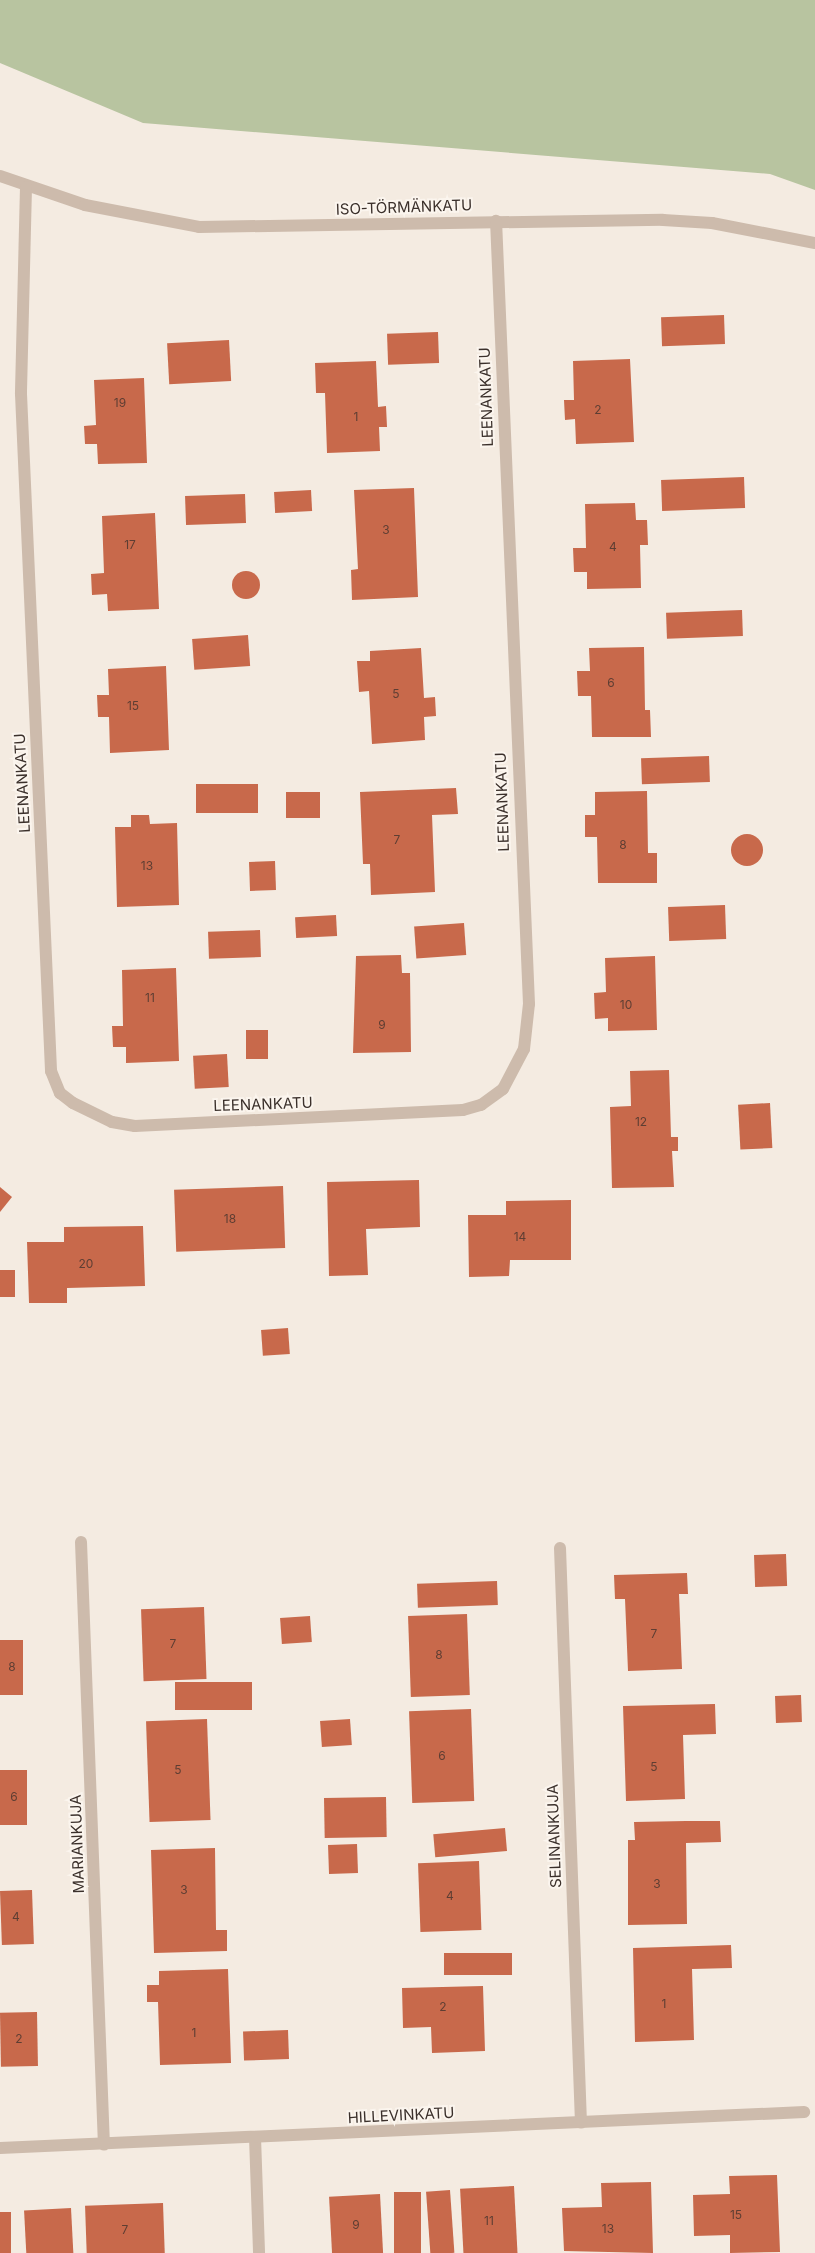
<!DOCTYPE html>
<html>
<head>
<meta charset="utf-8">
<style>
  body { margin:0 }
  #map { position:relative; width:815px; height:2253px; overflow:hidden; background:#f4ebe1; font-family:Inter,sans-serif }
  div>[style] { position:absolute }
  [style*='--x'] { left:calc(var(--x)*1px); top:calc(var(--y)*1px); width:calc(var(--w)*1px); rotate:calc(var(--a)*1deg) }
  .green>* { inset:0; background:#b8c4a0 }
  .building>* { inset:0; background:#c8694b; transform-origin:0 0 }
  .round { border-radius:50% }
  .minor>* { height:12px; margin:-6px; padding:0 6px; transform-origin:6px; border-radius:6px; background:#cdbbac }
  span { translate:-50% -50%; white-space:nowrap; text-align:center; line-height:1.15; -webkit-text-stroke:4px #fbf5ee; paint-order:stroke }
  .number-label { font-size:12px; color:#5e3e33 }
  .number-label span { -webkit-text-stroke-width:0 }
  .street-label { font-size:15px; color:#3b302b }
</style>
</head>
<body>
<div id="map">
  <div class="green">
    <div style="clip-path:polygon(0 0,815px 0,815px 190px,770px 174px,143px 123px,0 63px)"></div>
  </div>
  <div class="building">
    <div style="left:724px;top:315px;width:29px;height:63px;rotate:88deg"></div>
    <div style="left:438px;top:332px;width:31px;height:51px;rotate:88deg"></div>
    <div style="left:229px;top:340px;width:41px;height:62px;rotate:87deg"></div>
    <div style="clip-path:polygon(630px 359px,634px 442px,576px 444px,575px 419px,565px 420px,564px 400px,574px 400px,573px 361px)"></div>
    <div style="clip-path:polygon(376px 361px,378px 407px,386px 406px,387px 427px,379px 427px,380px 451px,327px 453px,325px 393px,316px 393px,315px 363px)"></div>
    <div style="clip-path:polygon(144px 378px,147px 463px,98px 464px,97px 444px,85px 444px,84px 426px,96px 425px,94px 380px)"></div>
    <div style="left:744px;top:477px;width:31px;height:83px;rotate:88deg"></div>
    <div style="clip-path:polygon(414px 488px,418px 597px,352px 600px,351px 570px,358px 569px,354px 490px)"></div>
    <div style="left:311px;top:490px;width:21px;height:37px;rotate:87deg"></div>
    <div style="left:245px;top:494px;width:29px;height:60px;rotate:88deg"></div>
    <div style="clip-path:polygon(635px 503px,636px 520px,647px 520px,648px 545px,640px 545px,641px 588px,587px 589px,587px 572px,574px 572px,573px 548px,586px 548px,585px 504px)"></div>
    <div style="clip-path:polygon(155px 513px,159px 609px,108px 611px,107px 594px,92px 595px,91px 574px,104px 573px,102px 516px)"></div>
    <div class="round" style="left:232px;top:571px;width:28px;height:28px"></div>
    <div style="left:742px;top:610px;width:26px;height:76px;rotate:88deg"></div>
    <div style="left:248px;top:635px;width:31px;height:56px;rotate:86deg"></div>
    <div style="clip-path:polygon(644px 647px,645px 710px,650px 710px,651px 737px,592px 737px,591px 696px,578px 696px,577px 671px,590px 671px,589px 648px)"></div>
    <div style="clip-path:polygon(421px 648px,424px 698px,435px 697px,436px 716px,424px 717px,425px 740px,372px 744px,369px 691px,359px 692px,357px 661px,370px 661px,370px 651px)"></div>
    <div style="clip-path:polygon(166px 666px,169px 750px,110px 753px,109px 717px,98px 717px,97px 695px,109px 695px,108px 669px)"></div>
    <div style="left:709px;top:756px;width:26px;height:68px;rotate:88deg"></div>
    <div style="left:258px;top:784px;width:29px;height:62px;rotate:90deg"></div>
    <div style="clip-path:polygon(456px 788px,458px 814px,432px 815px,435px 892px,371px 895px,370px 864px,363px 864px,360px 792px)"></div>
    <div style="clip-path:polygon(647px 791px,648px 853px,657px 853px,657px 883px,598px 883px,597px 837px,585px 837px,585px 815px,595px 815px,595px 792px)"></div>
    <div style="left:286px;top:792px;width:34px;height:26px"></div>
    <div style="clip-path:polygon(131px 815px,149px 815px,150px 824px,177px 823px,179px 905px,117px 907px,115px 827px,131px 827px)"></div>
    <div class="round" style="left:731px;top:834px;width:32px;height:32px"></div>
    <div style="left:275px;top:861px;width:29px;height:26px;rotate:88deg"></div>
    <div style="left:725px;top:905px;width:34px;height:57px;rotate:88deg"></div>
    <div style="left:336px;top:915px;width:21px;height:41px;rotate:87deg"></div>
    <div style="left:464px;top:923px;width:32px;height:50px;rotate:86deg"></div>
    <div style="left:260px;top:930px;width:27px;height:52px;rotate:88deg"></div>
    <div style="clip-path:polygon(401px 955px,402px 973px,410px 973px,411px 1052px,353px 1053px,356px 956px)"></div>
    <div style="clip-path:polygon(655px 956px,657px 1030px,608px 1031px,608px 1018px,595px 1019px,594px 993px,606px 992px,605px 958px)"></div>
    <div style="clip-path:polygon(176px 968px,179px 1061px,126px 1063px,126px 1047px,113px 1047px,112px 1026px,123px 1026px,122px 970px)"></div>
    <div style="left:268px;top:1030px;width:29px;height:22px;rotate:90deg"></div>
    <div style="left:227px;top:1054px;width:33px;height:34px;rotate:87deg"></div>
    <div style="clip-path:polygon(669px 1070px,671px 1137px,678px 1137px,678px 1151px,672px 1151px,674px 1187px,612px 1188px,610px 1107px,631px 1106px,630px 1071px)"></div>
    <div style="left:770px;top:1103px;width:45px;height:32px;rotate:87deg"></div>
    <div style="clip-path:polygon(419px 1180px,420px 1227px,366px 1229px,368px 1275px,329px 1276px,327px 1182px)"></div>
    <div style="left:283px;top:1186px;width:62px;height:109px;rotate:88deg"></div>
    <div style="clip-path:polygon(0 1187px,12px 1197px,0 1212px)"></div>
    <div style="clip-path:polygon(571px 1200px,571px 1260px,510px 1260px,509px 1276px,469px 1277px,468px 1215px,506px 1215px,506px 1201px)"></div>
    <div style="clip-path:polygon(143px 1226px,145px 1286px,67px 1288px,67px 1303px,29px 1303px,27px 1242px,64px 1242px,64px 1227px)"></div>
    <div style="left:0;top:1270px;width:15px;height:27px"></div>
    <div style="left:288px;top:1328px;width:26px;height:27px;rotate:86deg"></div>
    <div style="left:786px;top:1554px;width:32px;height:32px;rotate:88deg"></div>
    <div style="clip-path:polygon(687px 1573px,688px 1594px,679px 1594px,682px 1669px,628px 1671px,625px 1599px,615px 1599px,614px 1575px)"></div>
    <div style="left:497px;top:1581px;width:24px;height:80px;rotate:88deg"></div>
    <div style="left:204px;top:1607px;width:72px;height:63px;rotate:88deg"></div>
    <div style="left:467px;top:1614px;width:81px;height:59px;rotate:88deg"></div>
    <div style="left:310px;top:1616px;width:26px;height:30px;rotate:86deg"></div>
    <div style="left:0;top:1640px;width:23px;height:55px"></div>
    <div style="left:252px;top:1682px;width:28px;height:77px;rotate:90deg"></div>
    <div style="left:801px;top:1695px;width:27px;height:26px;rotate:88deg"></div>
    <div style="clip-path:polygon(715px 1704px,716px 1734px,683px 1735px,685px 1799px,626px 1801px,623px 1706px)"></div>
    <div style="left:471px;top:1709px;width:92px;height:62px;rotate:88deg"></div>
    <div style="left:207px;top:1719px;width:101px;height:61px;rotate:88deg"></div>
    <div style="left:350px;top:1719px;width:26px;height:30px;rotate:86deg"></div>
    <div style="left:0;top:1770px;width:27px;height:55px"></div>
    <div style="left:386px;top:1797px;width:40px;height:62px;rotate:89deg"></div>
    <div style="clip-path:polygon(686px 1821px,720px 1821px,721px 1842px,686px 1843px,687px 1924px,628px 1925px,628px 1840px,635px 1840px,634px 1822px)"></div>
    <div style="left:505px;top:1828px;width:23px;height:72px;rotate:85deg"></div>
    <div style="left:357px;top:1844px;width:29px;height:29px;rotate:88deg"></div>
    <div style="clip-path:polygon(215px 1848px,216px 1930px,227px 1930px,227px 1951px,154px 1953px,151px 1850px)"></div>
    <div style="left:479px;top:1861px;width:69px;height:61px;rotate:88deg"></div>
    <div style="left:32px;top:1890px;width:54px;height:32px;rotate:88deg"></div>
    <div style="clip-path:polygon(731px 1945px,732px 1968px,692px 1969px,694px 2040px,635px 2042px,633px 1948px)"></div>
    <div style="left:512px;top:1953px;width:22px;height:68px;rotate:90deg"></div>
    <div style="clip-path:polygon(228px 1969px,231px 2063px,160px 2065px,158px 2002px,147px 2002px,147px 1985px,159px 1985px,159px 1971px)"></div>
    <div style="clip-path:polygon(483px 1986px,485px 2051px,432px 2053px,431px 2027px,403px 2028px,402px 1988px)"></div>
    <div style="left:37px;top:2012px;width:54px;height:37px;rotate:89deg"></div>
    <div style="left:288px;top:2030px;width:29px;height:45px;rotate:88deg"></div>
    <div style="clip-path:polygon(777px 2175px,780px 2252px,730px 2253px,730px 2235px,694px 2236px,693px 2195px,730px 2194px,729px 2176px)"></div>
    <div style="clip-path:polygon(651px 2182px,653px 2253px,564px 2251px,562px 2208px,602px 2207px,601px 2183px)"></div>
    <div style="left:514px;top:2186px;width:67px;height:54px;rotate:87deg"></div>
    <div style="left:450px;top:2190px;width:63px;height:24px;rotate:86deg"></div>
    <div style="left:394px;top:2192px;width:27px;height:61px"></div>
    <div style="left:380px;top:2194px;width:59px;height:51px;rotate:87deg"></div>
    <div style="left:163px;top:2203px;width:50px;height:78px;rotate:88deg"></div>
    <div style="left:71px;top:2208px;width:45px;height:47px;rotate:87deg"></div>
    <div style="left:0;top:2212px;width:11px;height:41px"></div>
  </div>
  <div class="minor">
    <div style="--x:0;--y:176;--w:90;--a:18.8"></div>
    <div style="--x:85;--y:205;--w:116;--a:10.9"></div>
    <div style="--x:199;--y:227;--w:464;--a:-0.9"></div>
    <div style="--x:663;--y:220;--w:49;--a:3.5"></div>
    <div style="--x:712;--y:223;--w:105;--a:11"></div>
    <div style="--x:26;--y:187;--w:207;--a:91.4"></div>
    <div style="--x:21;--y:394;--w:678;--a:87.46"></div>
    <div style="--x:51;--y:1071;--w:24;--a:68"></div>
    <div style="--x:60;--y:1093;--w:16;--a:38"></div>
    <div style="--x:73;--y:1103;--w:43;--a:26"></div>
    <div style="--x:112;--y:1122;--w:23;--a:10"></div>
    <div style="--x:135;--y:1126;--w:328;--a:-2.8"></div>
    <div style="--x:463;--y:1110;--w:19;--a:-16"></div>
    <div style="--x:481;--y:1105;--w:27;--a:-36"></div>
    <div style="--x:503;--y:1089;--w:45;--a:-62.3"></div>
    <div style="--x:524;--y:1049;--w:45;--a:-83.7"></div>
    <div style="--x:529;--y:1004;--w:784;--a:-92.41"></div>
    <div style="--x:81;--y:1542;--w:603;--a:87.82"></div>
    <div style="--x:560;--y:1548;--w:575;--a:87.91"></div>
    <div style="--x:255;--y:2137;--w:116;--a:88"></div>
    <div style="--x:0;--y:2148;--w:805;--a:-2.56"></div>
  </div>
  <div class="number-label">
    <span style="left:120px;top:403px">19</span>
    <span style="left:598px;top:410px">2</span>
    <span style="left:356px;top:417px">1</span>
    <span style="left:386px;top:530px">3</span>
    <span style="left:130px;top:545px">17</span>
    <span style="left:613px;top:547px">4</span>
    <span style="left:611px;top:683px">6</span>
    <span style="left:396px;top:694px">5</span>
    <span style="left:133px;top:706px">15</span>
    <span style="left:397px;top:840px">7</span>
    <span style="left:623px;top:845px">8</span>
    <span style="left:147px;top:866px">13</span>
    <span style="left:150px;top:998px">11</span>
    <span style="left:626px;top:1005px">10</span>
    <span style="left:382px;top:1025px">9</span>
    <span style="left:641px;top:1122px">12</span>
    <span style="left:230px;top:1219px">18</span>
    <span style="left:520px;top:1237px">14</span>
    <span style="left:86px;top:1264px">20</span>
    <span style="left:654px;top:1634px">7</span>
    <span style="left:173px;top:1644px">7</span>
    <span style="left:439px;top:1655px">8</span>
    <span style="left:12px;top:1667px">8</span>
    <span style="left:442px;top:1756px">6</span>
    <span style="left:654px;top:1767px">5</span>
    <span style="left:178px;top:1770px">5</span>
    <span style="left:14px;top:1797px">6</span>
    <span style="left:657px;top:1884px">3</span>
    <span style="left:184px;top:1890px">3</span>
    <span style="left:450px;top:1896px">4</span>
    <span style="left:16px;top:1917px">4</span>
    <span style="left:664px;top:2004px">1</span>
    <span style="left:443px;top:2007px">2</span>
    <span style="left:194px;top:2033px">1</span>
    <span style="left:19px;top:2039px">2</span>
    <span style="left:736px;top:2215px">15</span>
    <span style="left:489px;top:2221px">11</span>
    <span style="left:356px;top:2225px">9</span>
    <span style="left:608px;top:2229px">13</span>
    <span style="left:125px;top:2230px">7</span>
  </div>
  <div class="street-label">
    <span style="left:404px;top:207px;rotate:-2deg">ISO-TÖRMÄNKATU</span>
    <span style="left:486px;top:397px;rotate:-92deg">LEENANKATU</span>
    <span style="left:22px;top:783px;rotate:-93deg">LEENANKATU</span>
    <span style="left:502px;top:802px;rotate:-92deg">LEENANKATU</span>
    <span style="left:263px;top:1104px;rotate:-2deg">LEENANKATU</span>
    <span style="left:554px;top:1836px;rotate:-92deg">SELINANKUJA</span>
    <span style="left:77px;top:1844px;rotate:-92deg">MARIANKUJA</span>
    <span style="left:401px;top:2115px;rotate:-3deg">HILLEVINKATU</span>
  </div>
</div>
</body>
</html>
